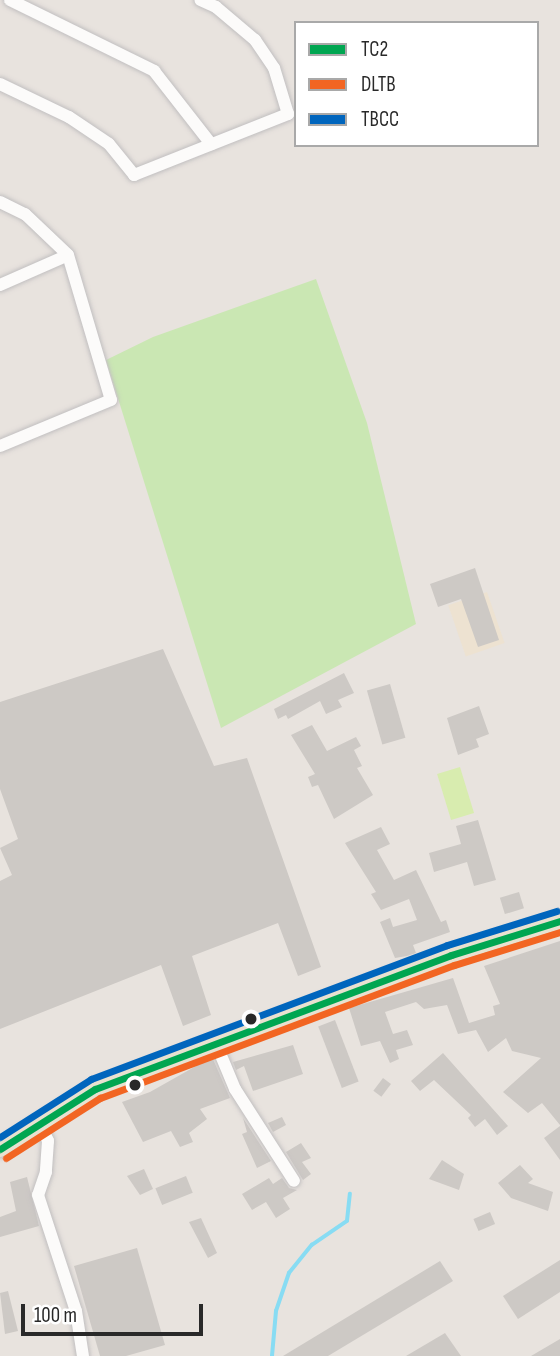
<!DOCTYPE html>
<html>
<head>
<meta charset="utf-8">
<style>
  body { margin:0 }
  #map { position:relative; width:560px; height:1356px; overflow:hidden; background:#e8e3de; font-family:"Sofia Sans Condensed",sans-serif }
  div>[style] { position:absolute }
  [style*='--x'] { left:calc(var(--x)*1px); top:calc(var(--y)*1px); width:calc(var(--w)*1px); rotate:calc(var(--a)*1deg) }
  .education>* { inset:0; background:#ede2d1; transform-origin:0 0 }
  .green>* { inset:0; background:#cae7b3 }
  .pitch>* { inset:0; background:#d8ecaf; transform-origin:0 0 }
  .stream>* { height:3.5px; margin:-1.75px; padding:0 1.75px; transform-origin:1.75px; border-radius:1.75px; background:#88dcf3 }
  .building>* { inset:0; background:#cdc9c5; transform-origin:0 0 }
  .roads { filter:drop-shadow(0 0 2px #c1bfc0) drop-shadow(0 0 2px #c1bfc0) }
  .minor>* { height:12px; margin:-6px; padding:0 6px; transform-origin:6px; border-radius:6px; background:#fcfbfa }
  .major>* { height:16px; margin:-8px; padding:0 8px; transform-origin:8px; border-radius:8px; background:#e8e1d0 }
  .bus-1>* { height:7px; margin:-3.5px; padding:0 3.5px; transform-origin:3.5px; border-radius:3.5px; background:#00a651 }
  .bus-2>* { height:7px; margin:-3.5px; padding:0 3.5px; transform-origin:3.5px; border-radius:3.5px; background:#f26522 }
  .bus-3>* { height:7px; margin:-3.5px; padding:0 3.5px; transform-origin:3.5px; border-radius:3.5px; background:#0065bd }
  .dots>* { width:19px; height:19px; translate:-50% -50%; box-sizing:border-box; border:4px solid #fff; border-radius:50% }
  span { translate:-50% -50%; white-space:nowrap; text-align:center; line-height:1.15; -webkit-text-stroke:5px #fff; paint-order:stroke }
  .legend { position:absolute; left:294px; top:21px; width:245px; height:126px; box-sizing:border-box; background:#fff; border:2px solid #a9a9a9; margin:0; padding:9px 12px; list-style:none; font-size:21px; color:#292929 }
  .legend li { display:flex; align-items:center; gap:14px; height:35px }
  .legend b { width:35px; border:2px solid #a9a9a9 }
  .scale { position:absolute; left:21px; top:1304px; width:182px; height:32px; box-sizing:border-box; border:4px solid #292929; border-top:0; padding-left:9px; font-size:21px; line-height:24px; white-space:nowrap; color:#292929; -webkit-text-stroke:5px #fff; paint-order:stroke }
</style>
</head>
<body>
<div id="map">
  <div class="education">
    <div style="left:487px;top:592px;width:54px;height:41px;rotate:71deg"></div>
  </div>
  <div class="green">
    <div style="clip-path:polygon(316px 279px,367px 423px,416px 624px,221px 728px,106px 360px,153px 337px)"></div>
  </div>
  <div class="pitch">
    <div style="left:460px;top:767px;width:48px;height:24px;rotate:73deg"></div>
  </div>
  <div class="stream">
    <div style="--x:272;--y:1356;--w:45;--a:-84.9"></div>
    <div style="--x:276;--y:1311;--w:40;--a:-71.1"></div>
    <div style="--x:289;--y:1273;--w:36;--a:-51"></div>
    <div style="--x:312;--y:1245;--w:42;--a:-34.4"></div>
    <div style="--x:347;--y:1221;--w:27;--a:-84"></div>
  </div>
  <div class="building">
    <div style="clip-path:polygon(475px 568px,499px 640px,478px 647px,461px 599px,438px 607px,430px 584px)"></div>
    <div style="clip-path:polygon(163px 649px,214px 766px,247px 758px,321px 967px,298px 976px,278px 923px,192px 956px,211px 1015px,183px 1026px,161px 965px,0 1029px,0 881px,12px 875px,0 848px,18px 839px,0 789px,0 702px)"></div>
    <div style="clip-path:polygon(344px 673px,354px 693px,338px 700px,342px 707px,326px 714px,320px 701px,288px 719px,286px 715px,278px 719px,274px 709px)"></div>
    <div style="left:390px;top:684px;width:56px;height:24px;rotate:74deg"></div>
    <div style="clip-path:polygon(479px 706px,489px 734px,476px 739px,479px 747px,458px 755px,447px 718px)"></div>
    <div style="clip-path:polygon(312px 725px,327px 751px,356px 737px,361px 746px,354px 750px,362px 766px,357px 768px,373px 795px,334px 819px,318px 785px,312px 787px,308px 777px,315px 774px,291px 735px)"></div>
    <div style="clip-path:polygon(478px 820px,496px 880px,474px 886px,467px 862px,434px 872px,429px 853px,461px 844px,456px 826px)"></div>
    <div style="clip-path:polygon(381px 827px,390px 844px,377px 850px,394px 880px,416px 870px,441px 922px,446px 920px,450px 932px,413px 945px,416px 953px,407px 956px,395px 958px,380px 922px,390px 918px,393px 927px,417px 920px,409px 899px,381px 910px,371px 894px,376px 892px,345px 843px)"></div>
    <div style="left:519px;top:892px;width:17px;height:20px;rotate:73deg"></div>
    <div style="clip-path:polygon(560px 941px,560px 1125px,542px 1103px,528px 1113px,503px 1092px,541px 1058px,512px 1051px,506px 1038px,488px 1052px,476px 1030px,458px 1034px,447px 1005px,424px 1009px,416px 1002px,385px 1012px,393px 1034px,407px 1030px,413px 1045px,396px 1050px,399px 1059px,390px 1063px,380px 1041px,361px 1046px,349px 1008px,453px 978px,469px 1023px,495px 1015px,493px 1006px,500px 1004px,484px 966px)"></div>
    <div style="left:335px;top:1020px;width:66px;height:18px;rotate:69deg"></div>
    <div style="clip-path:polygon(293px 1045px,303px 1074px,253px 1091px,244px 1066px,236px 1070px,233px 1062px)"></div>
    <div style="clip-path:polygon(443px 1053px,508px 1126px,497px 1135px,485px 1119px,475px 1127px,468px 1118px,471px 1115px,434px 1080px,420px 1091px,411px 1081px)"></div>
    <div style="clip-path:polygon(212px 1057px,230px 1098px,200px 1109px,207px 1119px,189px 1133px,193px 1142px,180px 1147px,171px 1131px,143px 1142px,122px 1102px,150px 1092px)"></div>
    <div style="left:383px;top:1078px;width:10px;height:16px;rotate:37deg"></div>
    <div style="clip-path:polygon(282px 1117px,286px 1125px,273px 1132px,268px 1123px)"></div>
    <div style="clip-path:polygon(243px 1118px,271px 1161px,257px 1168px,242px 1134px,247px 1132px)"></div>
    <div style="clip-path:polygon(560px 1126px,560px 1160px,544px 1138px)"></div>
    <div style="clip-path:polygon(301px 1143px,311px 1158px,302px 1162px,311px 1174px,303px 1180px,286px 1152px)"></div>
    <div style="clip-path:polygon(442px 1160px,464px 1174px,459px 1190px,429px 1179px)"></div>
    <div style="clip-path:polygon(520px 1165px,533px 1179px,528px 1183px,553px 1192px,548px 1211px,511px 1198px,498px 1183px)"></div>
    <div style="clip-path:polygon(144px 1169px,153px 1189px,140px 1195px,127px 1176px)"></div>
    <div style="left:186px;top:1176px;width:18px;height:33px;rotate:68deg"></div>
    <div style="clip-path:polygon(27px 1177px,39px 1226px,0 1237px,0 1217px,16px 1211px,10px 1182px)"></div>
    <div style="clip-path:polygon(269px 1178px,273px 1184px,282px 1178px,289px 1188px,297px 1190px,283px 1198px,290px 1209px,276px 1218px,266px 1202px,252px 1210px,242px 1194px)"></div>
    <div style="left:490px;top:1212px;width:13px;height:18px;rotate:67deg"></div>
    <div style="clip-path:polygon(201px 1218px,217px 1253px,208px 1258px,189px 1222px)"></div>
    <div style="clip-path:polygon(137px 1248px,165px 1345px,126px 1356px,100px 1356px,74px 1266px)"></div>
    <div style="clip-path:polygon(560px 1260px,560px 1292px,518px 1319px,503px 1296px)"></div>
    <div style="clip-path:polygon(440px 1261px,453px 1281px,328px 1356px,283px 1356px)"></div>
    <div style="clip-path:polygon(8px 1291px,18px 1331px,5px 1334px,0 1293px)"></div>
    <div style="clip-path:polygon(445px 1333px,461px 1356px,406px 1356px)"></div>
    <div style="clip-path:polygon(560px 1339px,560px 1356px,531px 1356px)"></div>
  </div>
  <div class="roads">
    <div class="minor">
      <div style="--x:10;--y:0;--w:161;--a:26.2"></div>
      <div style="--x:154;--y:71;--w:93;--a:52"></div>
      <div style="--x:0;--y:84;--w:76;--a:25.6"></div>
      <div style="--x:69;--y:117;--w:48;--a:34"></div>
      <div style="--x:109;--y:144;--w:40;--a:51"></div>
      <div style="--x:134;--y:175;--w:166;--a:-21.6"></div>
      <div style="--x:288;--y:114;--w:48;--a:-106.9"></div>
      <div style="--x:274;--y:68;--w:34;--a:-124"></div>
      <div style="--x:255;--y:40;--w:51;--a:-139.8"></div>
      <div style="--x:216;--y:7;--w:17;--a:-156"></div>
      <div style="--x:0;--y:202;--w:28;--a:26"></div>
      <div style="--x:25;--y:214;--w:59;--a:43.6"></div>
      <div style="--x:68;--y:255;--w:151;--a:73.5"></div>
      <div style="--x:111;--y:400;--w:120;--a:157.5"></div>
      <div style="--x:0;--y:285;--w:74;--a:-23.8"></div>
      <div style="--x:215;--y:1041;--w:52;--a:67.4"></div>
      <div style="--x:235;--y:1089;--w:109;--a:57.3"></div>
      <div style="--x:39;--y:1123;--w:20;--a:63"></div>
      <div style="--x:48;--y:1141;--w:31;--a:94"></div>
      <div style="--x:46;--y:1172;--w:24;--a:109"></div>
      <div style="--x:38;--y:1195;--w:122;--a:71.9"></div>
      <div style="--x:76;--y:1311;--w:46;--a:81.2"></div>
    </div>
    <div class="major">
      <div style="--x:0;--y:1149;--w:112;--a:-32.3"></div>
      <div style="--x:95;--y:1089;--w:380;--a:-20.6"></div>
      <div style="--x:451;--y:955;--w:114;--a:-17.3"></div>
    </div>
  </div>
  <div class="bus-1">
    <div style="--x:0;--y:1149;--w:112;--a:-32.3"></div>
    <div style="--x:95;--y:1089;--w:380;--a:-20.6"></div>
    <div style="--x:451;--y:955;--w:114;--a:-17.3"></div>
  </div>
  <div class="bus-2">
    <div style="--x:6;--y:1158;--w:112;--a:-32.6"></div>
    <div style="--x:100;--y:1098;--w:378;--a:-20.6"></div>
    <div style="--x:454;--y:965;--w:111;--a:-17.3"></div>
  </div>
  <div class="bus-3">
    <div style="--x:0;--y:1137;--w:108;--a:-32.5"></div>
    <div style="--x:91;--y:1079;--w:380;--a:-20.6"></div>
    <div style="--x:447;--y:945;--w:115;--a:-17.2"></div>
  </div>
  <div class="dots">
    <div style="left:251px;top:1019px;background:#292929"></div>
    <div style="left:135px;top:1085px;background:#292929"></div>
  </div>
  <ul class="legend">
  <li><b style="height:9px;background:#00a651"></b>TC2</li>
  <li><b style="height:9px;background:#f26522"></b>DLTB</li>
  <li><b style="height:9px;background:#0065bd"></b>TBCC</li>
  </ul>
  <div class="scale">100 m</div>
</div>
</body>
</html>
